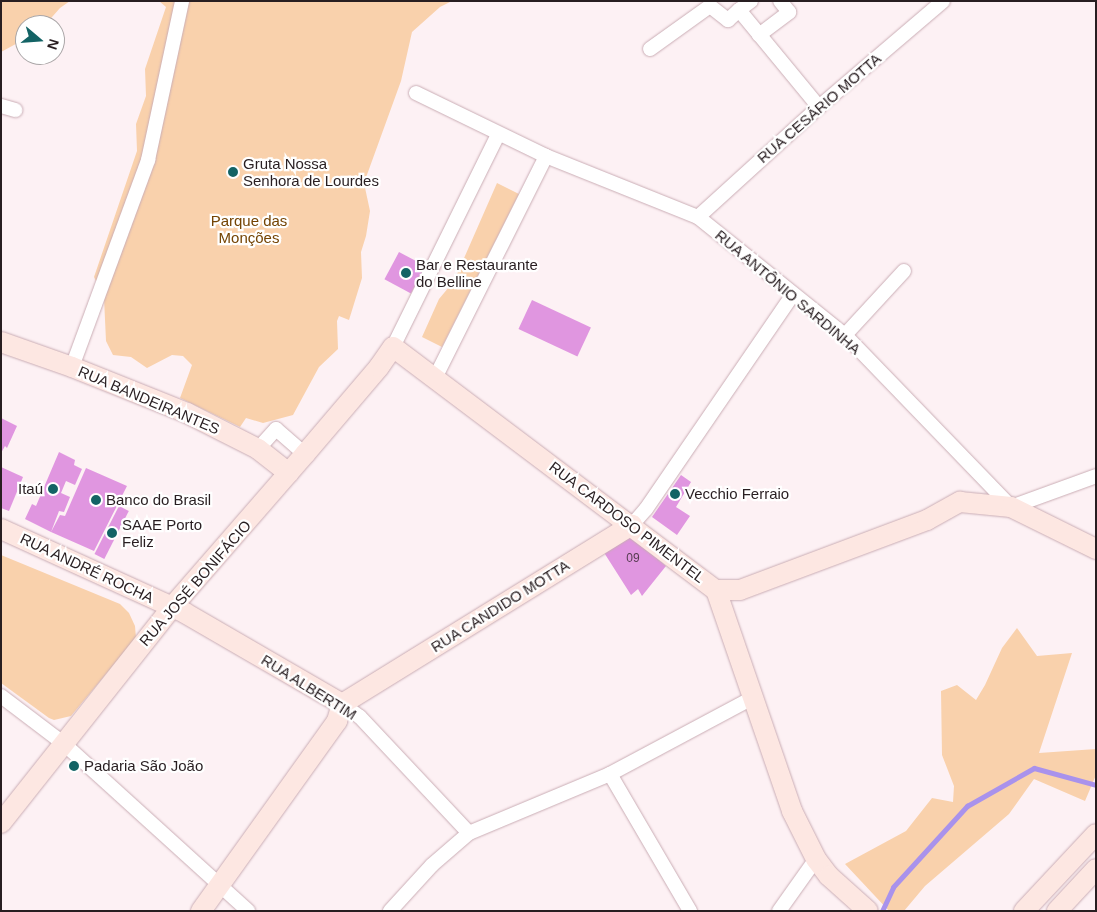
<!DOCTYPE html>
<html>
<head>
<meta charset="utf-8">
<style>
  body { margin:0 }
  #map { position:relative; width:1097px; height:912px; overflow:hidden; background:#fdf1f4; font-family:Arial,sans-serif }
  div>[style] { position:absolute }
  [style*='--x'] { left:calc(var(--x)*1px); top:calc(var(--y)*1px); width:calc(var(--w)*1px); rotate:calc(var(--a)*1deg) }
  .green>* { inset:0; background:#f9d1ac }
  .stream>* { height:5px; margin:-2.5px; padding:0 2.5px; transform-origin:2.5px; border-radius:2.5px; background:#a992ec }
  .building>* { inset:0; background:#e096e0; transform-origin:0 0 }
  .roads { filter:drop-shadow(0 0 1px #caadb5) drop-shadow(0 0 1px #caadb5) }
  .street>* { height:14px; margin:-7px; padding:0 7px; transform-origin:7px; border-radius:7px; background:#fff }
  .secondary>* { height:20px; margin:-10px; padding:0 10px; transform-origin:10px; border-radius:10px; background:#fde7e2 }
  .dots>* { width:14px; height:14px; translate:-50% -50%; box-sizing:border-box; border:2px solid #fff; border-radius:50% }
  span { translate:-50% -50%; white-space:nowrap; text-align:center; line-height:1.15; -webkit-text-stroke:4.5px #fff; paint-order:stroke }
  .number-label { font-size:12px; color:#563c51 }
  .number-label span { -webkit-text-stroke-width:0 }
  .street-label { font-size:15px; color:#281e21 }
  .poi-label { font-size:15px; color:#281e21 }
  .left { translate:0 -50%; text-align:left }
  .right { translate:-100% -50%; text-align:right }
  .park-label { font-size:15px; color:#744404 }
  .frame { position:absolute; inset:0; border:2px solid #281e21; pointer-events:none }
  .north { position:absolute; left:15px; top:15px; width:50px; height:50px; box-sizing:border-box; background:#fff; border:1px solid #a9a5a6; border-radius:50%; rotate:108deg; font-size:14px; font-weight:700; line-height:20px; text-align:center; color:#281e21 }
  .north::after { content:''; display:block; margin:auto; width:18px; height:22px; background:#136365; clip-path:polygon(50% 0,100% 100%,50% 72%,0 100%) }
</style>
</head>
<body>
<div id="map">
  <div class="green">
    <div style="clip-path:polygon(1px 1px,70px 1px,60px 8px,45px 25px,25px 25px,25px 39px,1px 52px)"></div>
    <div style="clip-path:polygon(159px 1px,452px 1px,440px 7px,412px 32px,401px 81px,364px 183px,370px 211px,366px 236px,361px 252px,362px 278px,349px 320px,339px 316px,337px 321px,338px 349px,319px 367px,293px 415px,263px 423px,246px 418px,240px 427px,180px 398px,192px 365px,183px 356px,172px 355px,147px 368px,131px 357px,113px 355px,106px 341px,104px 298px,94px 277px,137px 151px,136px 124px,146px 96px,145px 69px,166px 7px)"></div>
    <div style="clip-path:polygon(497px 183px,519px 194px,442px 347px,422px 337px,439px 299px,454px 281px)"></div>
    <div style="clip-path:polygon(1px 555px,120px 604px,129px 613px,135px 626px,136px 638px,71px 716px,54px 720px,49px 718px,1px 683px)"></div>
    <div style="clip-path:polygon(1017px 628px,1037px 656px,1072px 653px,1039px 753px,1096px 749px,1096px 775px,1085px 801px,1034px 779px,1009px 814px,925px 886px,904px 911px,889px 911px,845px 864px,906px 831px,932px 798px,953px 802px,954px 786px,942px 755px,941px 691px,957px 685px,976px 700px,985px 685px,1002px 648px)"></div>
  </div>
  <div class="stream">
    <div style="--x:882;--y:911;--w:26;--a:-65"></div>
    <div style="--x:893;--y:887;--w:110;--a:-47.6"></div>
    <div style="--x:967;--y:806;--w:77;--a:-29.6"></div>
    <div style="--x:1034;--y:768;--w:64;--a:15.3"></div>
  </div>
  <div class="building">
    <div style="left:399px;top:252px;width:30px;height:31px;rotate:28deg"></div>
    <div style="left:532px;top:300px;width:65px;height:32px;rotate:25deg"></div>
    <div style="clip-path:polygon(1px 418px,17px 426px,7px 448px,5px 446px,1px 453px)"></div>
    <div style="clip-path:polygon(59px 452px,75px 460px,74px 465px,82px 469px,75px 485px,66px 481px,61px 493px,70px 497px,64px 512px,59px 511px,51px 532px,60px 515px,65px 516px,86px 468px,127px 486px,94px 551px,51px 532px,25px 519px,32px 504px,36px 506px)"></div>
    <div style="clip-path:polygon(1px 467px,23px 477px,9px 511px,1px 508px)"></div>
    <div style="clip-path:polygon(681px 475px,691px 482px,676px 507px,690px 516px,677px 535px,652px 517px)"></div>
    <div style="left:119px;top:506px;width:11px;height:54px;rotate:27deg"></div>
    <div style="clip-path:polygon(630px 535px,666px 566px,642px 596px,638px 589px,631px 595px,603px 551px)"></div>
  </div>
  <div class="roads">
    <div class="street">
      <div style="--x:739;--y:10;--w:15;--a:-37"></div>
      <div style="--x:759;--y:35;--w:38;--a:-37"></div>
      <div style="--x:789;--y:12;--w:14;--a:-129"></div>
      <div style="--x:650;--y:49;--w:74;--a:-35.6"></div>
      <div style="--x:710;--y:6;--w:23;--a:38"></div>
      <div style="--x:728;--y:20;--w:15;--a:-42"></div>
      <div style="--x:739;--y:10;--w:126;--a:50.5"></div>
      <div style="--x:416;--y:93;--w:144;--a:25.9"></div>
      <div style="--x:546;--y:156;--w:164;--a:21.9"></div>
      <div style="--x:698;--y:217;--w:189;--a:38.8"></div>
      <div style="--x:845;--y:335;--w:239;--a:46"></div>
      <div style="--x:1011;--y:507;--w:90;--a:-20"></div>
      <div style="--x:1;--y:106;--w:15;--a:16"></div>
      <div style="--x:698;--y:217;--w:164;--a:-42.3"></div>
      <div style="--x:819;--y:107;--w:163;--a:-40.5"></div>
      <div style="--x:845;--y:335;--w:87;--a:-47.3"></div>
      <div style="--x:393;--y:347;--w:237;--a:-63.7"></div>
      <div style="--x:72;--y:367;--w:221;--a:-69.8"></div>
      <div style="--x:148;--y:160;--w:163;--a:-77.9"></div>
      <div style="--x:435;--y:378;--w:248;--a:-63.4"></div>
      <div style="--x:258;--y:449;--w:27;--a:-48"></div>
      <div style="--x:276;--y:429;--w:38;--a:41"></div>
      <div style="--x:632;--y:525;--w:21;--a:-49"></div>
      <div style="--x:646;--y:509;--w:260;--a:-55.6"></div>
      <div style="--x:1;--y:696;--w:78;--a:37.2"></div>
      <div style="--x:63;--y:743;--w:250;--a:42.2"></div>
      <div style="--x:342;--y:704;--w:22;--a:36"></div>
      <div style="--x:360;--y:717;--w:159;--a:46.8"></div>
      <div style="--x:610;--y:774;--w:159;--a:59.7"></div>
      <div style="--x:390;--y:911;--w:62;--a:-47.6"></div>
      <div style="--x:432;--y:865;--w:49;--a:-40.9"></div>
      <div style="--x:469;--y:833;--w:153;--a:-22.7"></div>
      <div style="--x:610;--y:774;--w:163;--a:-28.1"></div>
      <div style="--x:779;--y:911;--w:64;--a:-54.6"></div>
    </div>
    <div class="secondary">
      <div style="--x:1;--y:342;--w:75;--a:19.4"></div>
      <div style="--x:72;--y:367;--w:124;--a:21.8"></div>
      <div style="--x:187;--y:413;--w:80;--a:26.9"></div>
      <div style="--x:258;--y:449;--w:39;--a:38"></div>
      <div style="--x:1;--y:529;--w:202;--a:24.5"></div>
      <div style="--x:185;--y:613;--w:181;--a:30.1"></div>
      <div style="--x:716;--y:590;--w:24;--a:0"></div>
      <div style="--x:740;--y:590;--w:200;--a:-20.5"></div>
      <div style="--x:927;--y:520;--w:38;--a:-29"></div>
      <div style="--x:960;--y:502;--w:51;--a:5.6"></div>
      <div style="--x:1011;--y:507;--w:95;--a:26.3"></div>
      <div style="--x:1;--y:823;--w:275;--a:-51.6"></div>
      <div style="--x:172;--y:607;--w:203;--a:-49"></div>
      <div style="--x:305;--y:454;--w:114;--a:-49.6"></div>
      <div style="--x:379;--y:367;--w:24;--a:-55"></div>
      <div style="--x:393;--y:347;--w:404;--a:37"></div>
      <div style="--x:716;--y:590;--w:234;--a:71"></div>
      <div style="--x:792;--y:811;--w:54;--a:63.4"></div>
      <div style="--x:816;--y:859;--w:21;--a:53"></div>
      <div style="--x:829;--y:876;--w:52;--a:41.9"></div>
      <div style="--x:201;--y:911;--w:234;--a:-54.4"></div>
      <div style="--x:337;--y:721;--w:18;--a:-74"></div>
      <div style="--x:342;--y:704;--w:341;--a:-31.7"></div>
      <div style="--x:1024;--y:911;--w:105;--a:-46.9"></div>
      <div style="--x:1057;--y:911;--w:57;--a:-47.1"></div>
    </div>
  </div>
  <div class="dots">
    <div style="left:233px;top:172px;background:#136365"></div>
    <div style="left:406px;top:273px;background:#136365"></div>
    <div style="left:53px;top:489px;background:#136365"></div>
    <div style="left:675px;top:494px;background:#136365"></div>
    <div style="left:96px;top:500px;background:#136365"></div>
    <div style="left:112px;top:533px;background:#136365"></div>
    <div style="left:74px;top:766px;background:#136365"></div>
  </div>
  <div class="number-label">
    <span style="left:633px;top:559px">09</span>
  </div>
  <div class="street-label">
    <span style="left:819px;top:108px;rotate:-41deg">RUA CESÁRIO MOTTA</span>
    <span style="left:788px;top:292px;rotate:40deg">RUA ANTÔNIO SARDINHA</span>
    <span style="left:149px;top:400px;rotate:23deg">RUA BANDEIRANTES</span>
    <span style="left:627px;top:522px;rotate:37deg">RUA CARDOSO PIMENTEL</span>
    <span style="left:87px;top:568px;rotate:25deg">RUA ANDRÉ ROCHA</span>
    <span style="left:195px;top:583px;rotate:-49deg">RUA JOSÉ BONIFÁCIO</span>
    <span style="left:500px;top:606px;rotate:-32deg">RUA CANDIDO MOTTA</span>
    <span style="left:309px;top:687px;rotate:32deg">RUA ALBERTIM</span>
  </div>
  <div class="poi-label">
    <span class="left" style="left:243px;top:172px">Gruta Nossa<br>Senhora de Lourdes</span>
    <span class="left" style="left:416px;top:273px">Bar e Restaurante<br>do Belline</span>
    <span class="right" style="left:43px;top:489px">Itaú</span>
    <span class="left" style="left:685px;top:494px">Vecchio Ferraio</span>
    <span class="left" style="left:106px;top:500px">Banco do Brasil</span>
    <span class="left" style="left:122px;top:533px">SAAE Porto<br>Feliz</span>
    <span class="left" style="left:84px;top:766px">Padaria São João</span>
  </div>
  <div class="park-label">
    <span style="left:249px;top:229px">Parque das<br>Monções</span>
  </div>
  <div class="frame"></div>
  <div class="north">N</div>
</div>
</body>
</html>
